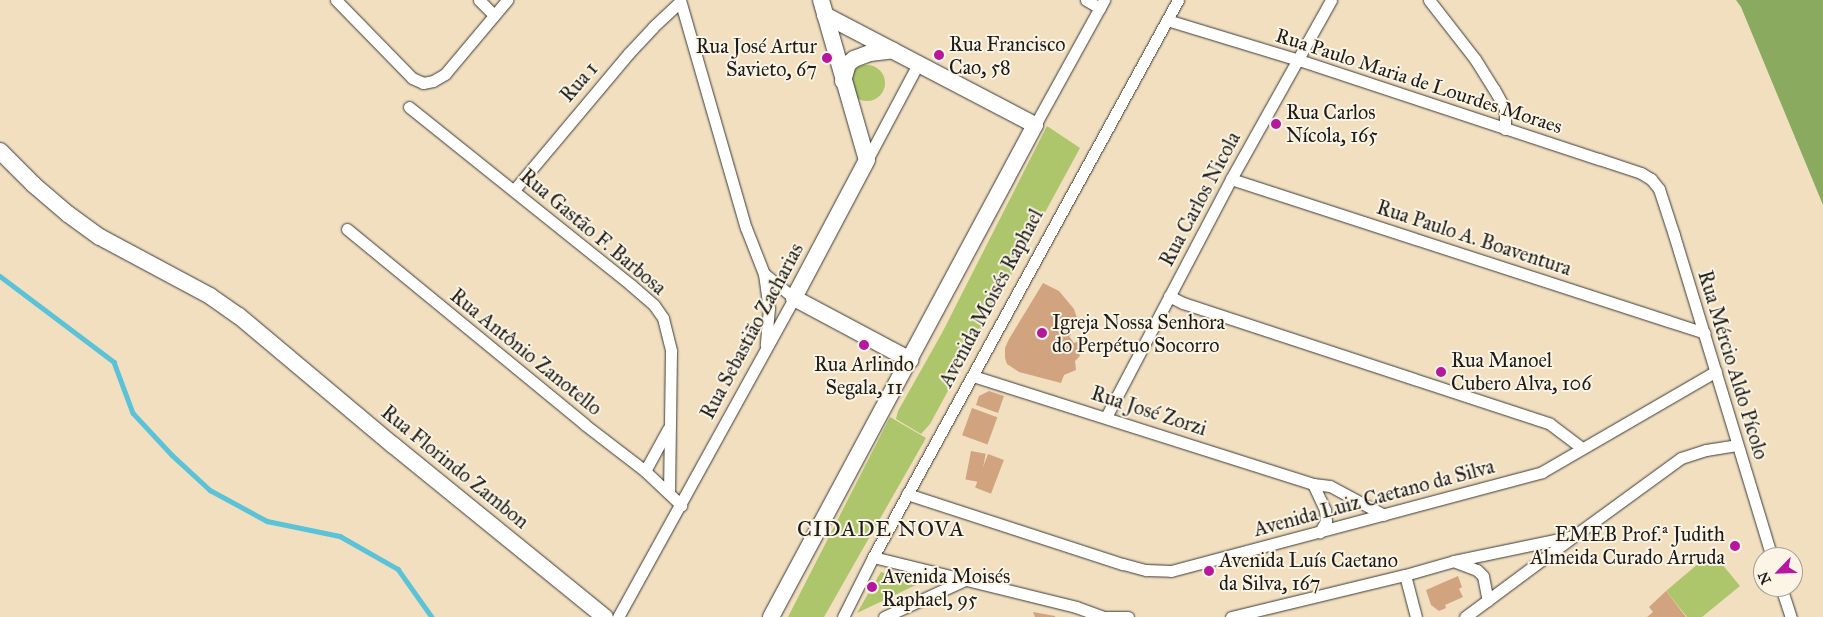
<!DOCTYPE html>
<html>
<head>
<meta charset="utf-8">
<style>
  body { margin:0 }
  #map { position:relative; width:1823px; height:617px; overflow:hidden; background:#f1dfc0; font-family:"IM FELL Great Primer",serif }
  div>[style] { position:absolute }
  [style*='--x'] { left:calc(var(--x)*1px); top:calc(var(--y)*1px); width:calc(var(--w)*1px); rotate:calc(var(--a)*1deg) }
  .green>* { inset:0; background:#adc66b }
  .round { border-radius:50% }
  .forest>* { inset:0; background:#8aab5f }
  .stream>* { height:4.5px; margin:-2.25px; padding:0 2.25px; transform-origin:2.25px; border-radius:2.25px; background:#5ac3d7 }
  .building>* { inset:0; background:#d1a47f; transform-origin:0 0 }
  .roads { filter:drop-shadow(0 0 1px #3c3935) drop-shadow(0 0 1px #3c3935) }
  .street>* { height:11px; margin:-5.5px; padding:0 5.5px; transform-origin:5.5px; border-radius:5.5px; background:#fff }
  .secondary>* { height:16px; margin:-8px; padding:0 8px; transform-origin:8px; border-radius:8px; background:#fff }
  .dots>* { width:14px; height:14px; translate:-50% -50%; box-sizing:border-box; border:2px solid #fcf5e5; border-radius:50% }
  span { translate:-50% -50%; white-space:nowrap; text-align:center; line-height:1.15; -webkit-text-stroke:4px #fcf5e5; paint-order:stroke }
  .poi-label { font-size:20px; color:#1c1c1c }
  .left { translate:0 -50%; text-align:left }
  .right { translate:-100% -50%; text-align:right }
  .street-label { font-size:20px; color:#1c1c1c }
  .quarter-label { font-size:22px; color:#1c1c1c; letter-spacing:1px }
  .north { position:absolute; left:1753px; top:547px; width:50px; height:50px; box-sizing:border-box; background:#fcf5e5; border:1px solid #a29e95; border-radius:50%; rotate:246deg; font-size:14px; font-weight:700; line-height:20px; text-align:center; color:#1c1c1c }
  .north::after { content:''; display:block; margin:auto; width:18px; height:22px; background:#b5179e; clip-path:polygon(50% 0,100% 100%,50% 72%,0 100%) }
</style>
</head>
<body>
<div id="map">
  <div class="green">
    <div class="round" style="left:849px;top:65px;width:36px;height:36px"></div>
    <div style="clip-path:polygon(1047px 126px,1080px 148px,930px 424px,921px 434px,896px 419px,898px 411px,942px 333px)"></div>
    <div style="clip-path:polygon(890px 417px,926px 438px,824px 617px,788px 617px)"></div>
    <div style="clip-path:polygon(1712px 552px,1740px 586px,1702px 617px,1687px 617px,1666px 591px)"></div>
    <div style="clip-path:polygon(881px 572px,920px 583px,857px 613px,872px 587px)"></div>
  </div>
  <div class="forest">
    <div style="clip-path:polygon(1736px 0,1823px 0,1823px 205px,1741px 7px)"></div>
  </div>
  <div class="stream">
    <div style="--x:0;--y:276;--w:143;--a:37"></div>
    <div style="--x:114;--y:362;--w:54;--a:69.6"></div>
    <div style="--x:133;--y:413;--w:57;--a:47.1"></div>
    <div style="--x:172;--y:455;--w:52;--a:42.6"></div>
    <div style="--x:210;--y:490;--w:65;--a:28.5"></div>
    <div style="--x:267;--y:521;--w:75;--a:11.6"></div>
    <div style="--x:340;--y:536;--w:67;--a:29.6"></div>
    <div style="--x:398;--y:569;--w:59;--a:54.7"></div>
  </div>
  <div class="building">
    <div style="clip-path:polygon(1043px 283px,1059px 291px,1074px 309px,1077px 318px,1070px 331px,1071px 335px,1069px 336px,1074px 343px,1079px 341px,1082px 351px,1078px 352px,1080px 356px,1075px 361px,1076px 370px,1064px 375px,1061px 383px,1019px 372px,1007px 364px,1005px 358px,1005px 348px,1009px 339px)"></div>
    <div style="clip-path:polygon(989px 391px,1004px 396px,998px 413px,976px 405px,979px 396px)"></div>
    <div style="left:972px;top:408px;width:27px;height:29px;rotate:20deg"></div>
    <div style="left:971px;top:451px;width:15px;height:29px;rotate:11deg"></div>
    <div style="left:988px;top:454px;width:17px;height:36px;rotate:21deg"></div>
    <div style="clip-path:polygon(1458px 576px,1462px 587px,1459px 589px,1463px 597px,1445px 605px,1446px 608px,1439px 611px,1431px 605px,1426px 590px)"></div>
    <div style="clip-path:polygon(1666px 591px,1686px 617px,1647px 617px,1653px 612px,1649px 607px)"></div>
    <div style="clip-path:polygon(1033px 612px,1055px 616px,1055px 617px,1035px 617px)"></div>
  </div>
  <div class="roads">
    <div class="street">
      <div style="--x:336;--y:0;--w:109;--a:45.7"></div>
      <div style="--x:412;--y:78;--w:12;--a:24"></div>
      <div style="--x:423;--y:83;--w:10;--a:-11"></div>
      <div style="--x:433;--y:81;--w:14;--a:-30"></div>
      <div style="--x:445;--y:74;--w:97;--a:-50"></div>
      <div style="--x:479;--y:0;--w:21;--a:45"></div>
      <div style="--x:680;--y:0;--w:237;--a:73.9"></div>
      <div style="--x:746;--y:228;--w:49;--a:68.6"></div>
      <div style="--x:764;--y:274;--w:34;--a:82"></div>
      <div style="--x:769;--y:308;--w:37;--a:95"></div>
      <div style="--x:1086;--y:0;--w:16;--a:30"></div>
      <div style="--x:1429;--y:0;--w:75;--a:52.1"></div>
      <div style="--x:1475;--y:59;--w:36;--a:58"></div>
      <div style="--x:1494;--y:89;--w:23;--a:61"></div>
      <div style="--x:1505;--y:109;--w:20;--a:90"></div>
      <div style="--x:1167;--y:20;--w:138;--a:16.9"></div>
      <div style="--x:1299;--y:60;--w:316;--a:18.3"></div>
      <div style="--x:1599;--y:159;--w:44;--a:18.4"></div>
      <div style="--x:1641;--y:173;--w:12;--a:31"></div>
      <div style="--x:1651;--y:179;--w:13;--a:51"></div>
      <div style="--x:1659;--y:189;--w:48;--a:71.9"></div>
      <div style="--x:1674;--y:235;--w:337;--a:73.1"></div>
      <div style="--x:409;--y:107;--w:285;--a:38.7"></div>
      <div style="--x:631;--y:285;--w:30;--a:41"></div>
      <div style="--x:654;--y:305;--w:16;--a:55"></div>
      <div style="--x:663;--y:318;--w:34;--a:76"></div>
      <div style="--x:671;--y:351;--w:140;--a:90.8"></div>
      <div style="--x:1035;--y:125;--w:143;--a:-61.1"></div>
      <div style="--x:867;--y:160;--w:111;--a:-62"></div>
      <div style="--x:1231;--y:179;--w:498;--a:18"></div>
      <div style="--x:514;--y:190;--w:179;--a:-50"></div>
      <div style="--x:629;--y:53;--w:35;--a:-47"></div>
      <div style="--x:653;--y:27;--w:35;--a:-43"></div>
      <div style="--x:347;--y:229;--w:307;--a:39.4"></div>
      <div style="--x:584;--y:424;--w:77;--a:37.6"></div>
      <div style="--x:645;--y:471;--w:50;--a:43.4"></div>
      <div style="--x:1169;--y:296;--w:16;--a:27"></div>
      <div style="--x:1183;--y:303;--w:386;--a:18.2"></div>
      <div style="--x:1550;--y:424;--w:40;--a:37"></div>
      <div style="--x:973;--y:376;--w:357;--a:17.6"></div>
      <div style="--x:1313;--y:484;--w:17;--a:7"></div>
      <div style="--x:1330;--y:486;--w:61;--a:28.2"></div>
      <div style="--x:1106;--y:417;--w:269;--a:-62.3"></div>
      <div style="--x:1231;--y:179;--w:205;--a:-60.8"></div>
      <div style="--x:645;--y:471;--w:48;--a:-61.3"></div>
      <div style="--x:1313;--y:484;--w:29;--a:65"></div>
      <div style="--x:1325;--y:510;--w:11;--a:85"></div>
      <div style="--x:1326;--y:521;--w:13;--a:119"></div>
      <div style="--x:907;--y:494;--w:227;--a:18"></div>
      <div style="--x:1123;--y:564;--w:24;--a:15"></div>
      <div style="--x:1146;--y:570;--w:25;--a:2"></div>
      <div style="--x:1171;--y:571;--w:384;--a:-14.9"></div>
      <div style="--x:1542;--y:472;--w:201;--a:-30.1"></div>
      <div style="--x:873;--y:557;--w:209;--a:13.8"></div>
      <div style="--x:1076;--y:607;--w:30;--a:20"></div>
      <div style="--x:1104;--y:617;--w:24;--a:0"></div>
      <div style="--x:1456;--y:562;--w:22;--a:21"></div>
      <div style="--x:1477;--y:570;--w:8;--a:45"></div>
      <div style="--x:1483;--y:576;--w:25;--a:79"></div>
      <div style="--x:1405;--y:575;--w:43;--a:75.3"></div>
      <div style="--x:1781;--y:587;--w:32;--a:72"></div>
      <div style="--x:618;--y:617;--w:364;--a:-61.1"></div>
      <div style="--x:794;--y:298;--w:38;--a:-141"></div>
      <div style="--x:843;--y:617;--w:67;--a:-63.4"></div>
      <div style="--x:873;--y:557;--w:635;--a:-61.3"></div>
      <div style="--x:884;--y:617;--w:89;--a:-24.6"></div>
      <div style="--x:1231;--y:617;--w:179;--a:-13.6"></div>
      <div style="--x:1405;--y:575;--w:51;--a:-15.9"></div>
      <div style="--x:1454;--y:561;--w:123;--a:-11.8"></div>
      <div style="--x:1574;--y:536;--w:132;--a:-36.1"></div>
      <div style="--x:1681;--y:458;--w:26;--a:-18"></div>
      <div style="--x:1706;--y:450;--w:31;--a:-9"></div>
      <div style="--x:1465;--y:617;--w:131;--a:-36.6"></div>
    </div>
    <div class="secondary">
      <div style="--x:821;--y:0;--w:166;--a:74"></div>
      <div style="--x:867;--y:160;--w:156;--a:117.9"></div>
      <div style="--x:794;--y:298;--w:132;--a:28.1"></div>
      <div style="--x:843;--y:81;--w:18;--a:-74"></div>
      <div style="--x:848;--y:64;--w:8;--a:-40"></div>
      <div style="--x:854;--y:59;--w:17;--a:-21"></div>
      <div style="--x:870;--y:53;--w:23;--a:-7"></div>
      <div style="--x:0;--y:151;--w:48;--a:45"></div>
      <div style="--x:34;--y:185;--w:45;--a:40.5"></div>
      <div style="--x:68;--y:214;--w:39;--a:36"></div>
      <div style="--x:100;--y:237;--w:125;--a:28.2"></div>
      <div style="--x:210;--y:296;--w:35;--a:35"></div>
      <div style="--x:239;--y:316;--w:201;--a:40"></div>
      <div style="--x:393;--y:445;--w:273;--a:39.1"></div>
      <div style="--x:771;--y:617;--w:558;--a:-61.78"></div>
      <div style="--x:1035;--y:125;--w:237;--a:-152.4"></div>
    </div>
  </div>
  <div class="dots">
    <div style="left:939px;top:55px;background:#b5179e"></div>
    <div style="left:827px;top:58px;background:#b5179e"></div>
    <div style="left:1276px;top:124px;background:#b5179e"></div>
    <div style="left:1042px;top:333px;background:#b5179e"></div>
    <div style="left:864px;top:345px;background:#b5179e"></div>
    <div style="left:1441px;top:372px;background:#b5179e"></div>
    <div style="left:1735px;top:546px;background:#b5179e"></div>
    <div style="left:1209px;top:571px;background:#b5179e"></div>
    <div style="left:872px;top:587px;background:#b5179e"></div>
  </div>
  <div class="poi-label">
    <span class="left" style="left:949px;top:56px">Rua Francisco<br>Cao, 58</span>
    <span class="right" style="left:817px;top:58px">Rua José Artur<br>Savieto, 67</span>
    <span class="left" style="left:1286px;top:124px">Rua Carlos<br>Nícola, 165</span>
    <span class="left" style="left:1052px;top:334px">Igreja Nossa Senhora<br>do Perpétuo Socorro</span>
    <span class="left" style="left:1451px;top:372px">Rua Manoel<br>Cubero Alva, 106</span>
    <span style="left:864px;top:376px">Rua Arlindo<br>Segala, 11</span>
    <span class="right" style="left:1725px;top:546px">EMEB Prof.ª Judith<br>Almeida Curado Arruda</span>
    <span class="left" style="left:1219px;top:572px">Avenida Luís Caetano<br>da Silva, 167</span>
    <span class="left" style="left:882px;top:588px">Avenida Moisés<br>Raphael, 95</span>
  </div>
  <div class="street-label">
    <span style="left:1419px;top:81px;rotate:18deg">Rua Paulo Maria de Lourdes Moraes</span>
    <span style="left:579px;top:82px;rotate:-49deg">Rua 1</span>
    <span style="left:1200px;top:199px;rotate:-62deg">Rua Carlos Nicola</span>
    <span style="left:593px;top:232px;rotate:40deg">Rua Gastão F. Barbosa</span>
    <span style="left:1474px;top:238px;rotate:18deg">Rua Paulo A. Boaventura</span>
    <span style="left:991px;top:298px;rotate:-62deg">Avenida Moisés Raphael</span>
    <span style="left:752px;top:331px;rotate:-62deg">Rua Sebastião Zacharias</span>
    <span style="left:526px;top:352px;rotate:39deg">Rua Antônio Zanotello</span>
    <span style="left:1733px;top:365px;rotate:73deg">Rua Mércio Aldo Pícolo</span>
    <span style="left:1149px;top:411px;rotate:18deg">Rua José Zorzi</span>
    <span style="left:455px;top:467px;rotate:39deg">Rua Florindo Zambon</span>
    <span style="left:1374px;top:498px;rotate:-15deg">Avenida Luiz Caetano da Silva</span>
  </div>
  <div class="quarter-label">
    <span style="left:881px;top:529px">CIDADE NOVA</span>
  </div>
  <div class="north">N</div>
</div>
</body>
</html>
